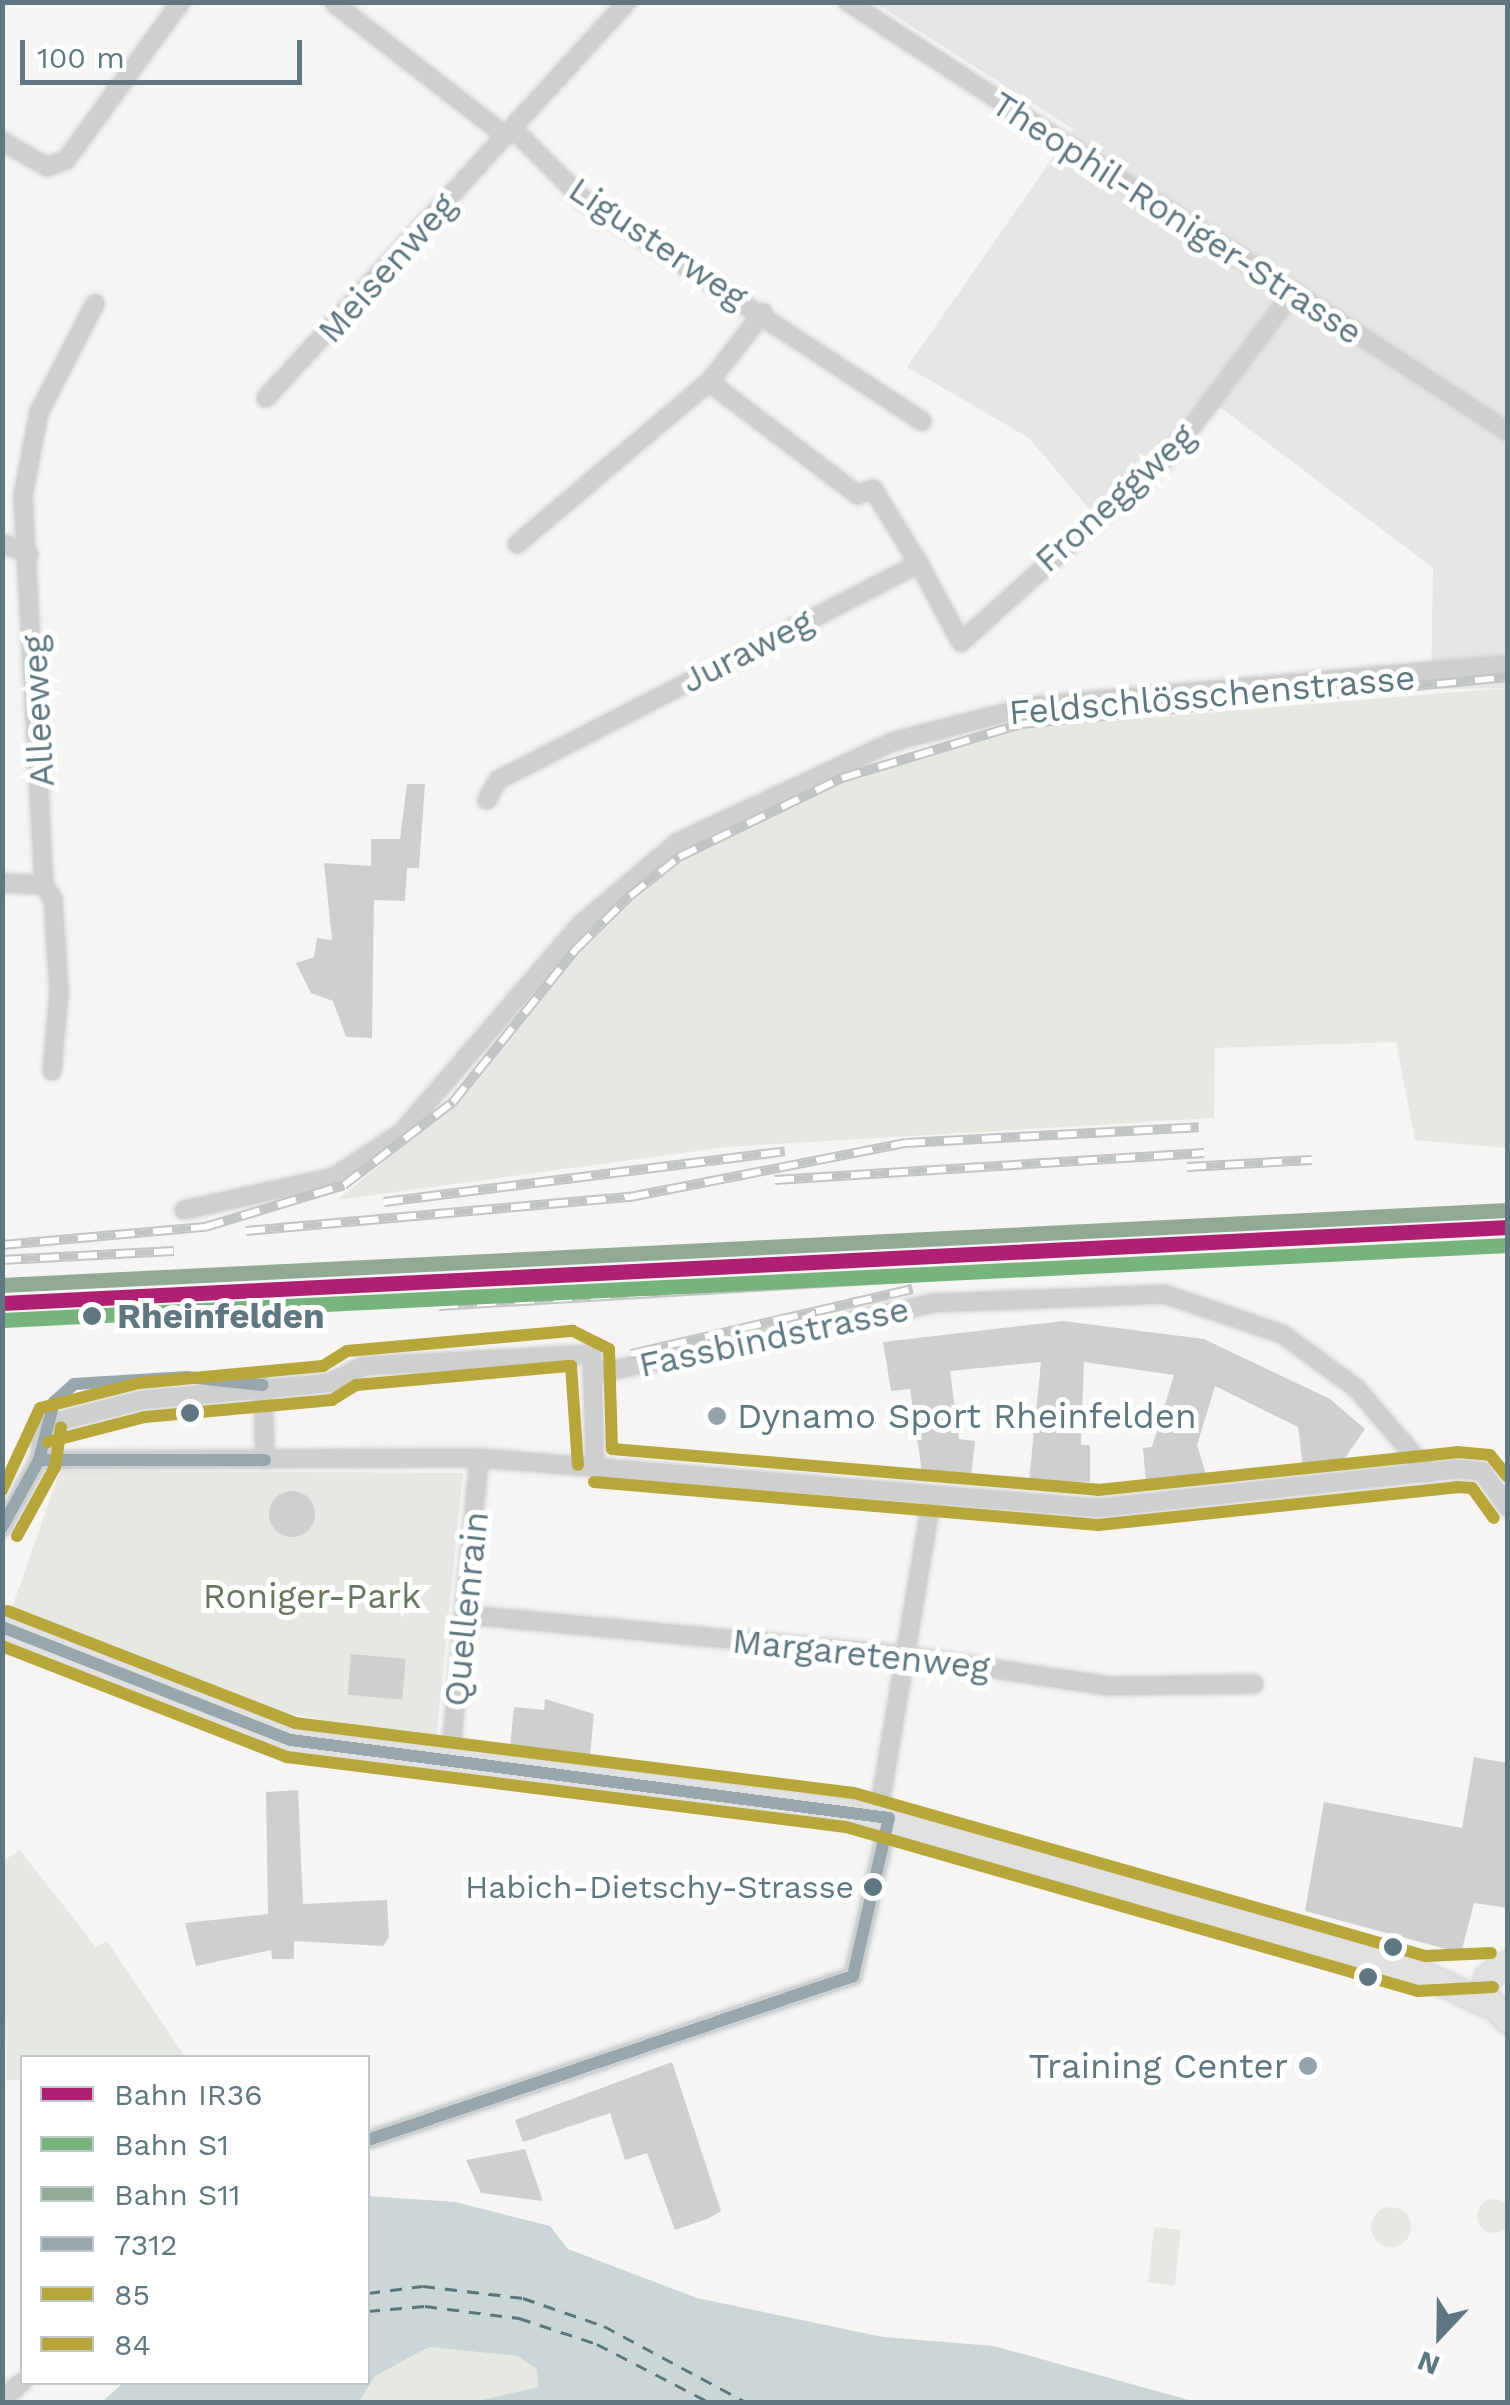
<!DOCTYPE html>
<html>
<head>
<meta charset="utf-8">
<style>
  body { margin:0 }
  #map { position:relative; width:1510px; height:2405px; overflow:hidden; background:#f6f5f4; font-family:"Work Sans",sans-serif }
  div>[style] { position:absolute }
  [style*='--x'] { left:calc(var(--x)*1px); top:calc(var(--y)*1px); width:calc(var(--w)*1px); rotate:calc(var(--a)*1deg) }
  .built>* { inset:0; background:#e5e7e6 }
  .green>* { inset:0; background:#e6e9e2; transform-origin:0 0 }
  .round { border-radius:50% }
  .water>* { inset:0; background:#cbd6d7 }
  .ferry>* { height:2.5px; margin-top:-1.25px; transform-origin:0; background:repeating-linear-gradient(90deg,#5a787c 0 12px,transparent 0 22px) }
  .building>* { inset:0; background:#ced0d0; transform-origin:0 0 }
  .roads { filter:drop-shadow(0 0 2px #d1d3d3) drop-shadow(0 0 2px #d1d3d3) }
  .street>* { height:18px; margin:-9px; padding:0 9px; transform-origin:9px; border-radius:9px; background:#cecfcf }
  .primary>* { height:25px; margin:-12.5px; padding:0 12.5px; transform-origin:12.5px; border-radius:12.5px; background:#e1e1e2 }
  .rail>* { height:10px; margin-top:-5px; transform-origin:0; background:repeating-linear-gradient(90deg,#fff 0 19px,#c2c5c5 0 38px); box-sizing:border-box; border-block:2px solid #c2c5c5 }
  .bus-1>* { height:12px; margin:-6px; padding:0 6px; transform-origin:6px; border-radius:6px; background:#97a7ad }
  .bus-2>* { height:12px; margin:-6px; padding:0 6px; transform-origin:6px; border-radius:6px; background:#b7a63a }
  .bus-3>* { height:12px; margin:-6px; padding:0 6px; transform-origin:6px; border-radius:6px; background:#b7a63a }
  .rail-1>* { height:15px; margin:-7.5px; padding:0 7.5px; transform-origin:7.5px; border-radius:7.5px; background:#ae2071 }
  .rail-2>* { height:15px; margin:-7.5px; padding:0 7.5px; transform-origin:7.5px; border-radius:7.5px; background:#77b37d }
  .rail-3>* { height:15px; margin:-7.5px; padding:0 7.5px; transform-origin:7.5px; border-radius:7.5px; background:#91aa93 }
  .dots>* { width:28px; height:28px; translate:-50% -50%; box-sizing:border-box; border:5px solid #fff; border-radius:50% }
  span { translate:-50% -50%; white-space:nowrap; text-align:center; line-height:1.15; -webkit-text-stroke:10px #fff; paint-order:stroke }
  .bus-label { font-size:32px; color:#5f7781 }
  .right { translate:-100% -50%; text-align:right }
  .street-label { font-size:35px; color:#5f7781 }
  .stop-label { font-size:35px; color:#5f7781; font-weight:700 }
  .left { translate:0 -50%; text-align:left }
  .poi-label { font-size:35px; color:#5f7781 }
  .park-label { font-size:35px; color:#67785f }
  .frame { position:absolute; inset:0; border:5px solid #5f7781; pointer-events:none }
  .legend { position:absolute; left:20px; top:2055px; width:350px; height:330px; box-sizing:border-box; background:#fff; border:2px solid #bfc9cd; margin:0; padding:12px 18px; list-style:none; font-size:30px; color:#5f7781 }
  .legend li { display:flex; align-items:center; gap:20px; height:50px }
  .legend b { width:50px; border:2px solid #bfc9cd }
  .north { position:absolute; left:1390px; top:2285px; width:100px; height:100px; -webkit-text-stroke:8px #fff; paint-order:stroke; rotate:202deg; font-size:28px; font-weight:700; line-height:40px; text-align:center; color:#5f7781 }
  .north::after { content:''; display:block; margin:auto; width:35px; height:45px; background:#5f7781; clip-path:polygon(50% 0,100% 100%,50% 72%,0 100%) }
  .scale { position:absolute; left:20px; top:40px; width:282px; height:45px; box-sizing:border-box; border:5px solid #5f7781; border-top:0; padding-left:12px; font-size:30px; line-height:35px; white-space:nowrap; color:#5f7781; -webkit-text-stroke:8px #fff; paint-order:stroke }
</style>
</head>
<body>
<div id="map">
  <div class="built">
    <div style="clip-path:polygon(875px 3px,1507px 3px,1507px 688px,1431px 689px,1433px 568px,1220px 407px,1090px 510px,1029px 438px,907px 367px,1073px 129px)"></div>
  </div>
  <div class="green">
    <div style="clip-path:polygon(1507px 688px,1507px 1148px,1415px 1140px,1396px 1042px,1215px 1048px,1214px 1118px,726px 1147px,337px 1200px,456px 1103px,577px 951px,633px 901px,683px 860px,843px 782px,1023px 728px)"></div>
    <div style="clip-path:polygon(60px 1471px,463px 1473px,436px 1739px,215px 1701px,10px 1613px)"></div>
    <div style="clip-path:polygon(20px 1850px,96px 1947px,107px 1941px,185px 2057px,22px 2058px,22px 2079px,6px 2081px,3px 1861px)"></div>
    <div class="round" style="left:1477px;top:2199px;width:34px;height:34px"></div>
    <div class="round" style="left:1371px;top:2207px;width:40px;height:40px"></div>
    <div style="left:1154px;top:2227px;width:27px;height:56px;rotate:6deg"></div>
    <div style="clip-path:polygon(429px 2347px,517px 2356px,537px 2369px,538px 2387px,473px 2402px,359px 2402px,375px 2376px)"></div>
  </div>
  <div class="water">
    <div style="clip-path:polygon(368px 2196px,455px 2202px,550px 2226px,568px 2249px,697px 2298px,883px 2337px,994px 2346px,1196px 2402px,473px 2402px,538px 2387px,537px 2369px,517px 2356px,429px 2347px,375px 2376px,359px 2402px,102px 2402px,123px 2383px,368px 2382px)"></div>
  </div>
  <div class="ferry">
    <div style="--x:368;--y:2293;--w:55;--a:-7.3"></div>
    <div style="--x:423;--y:2286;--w:101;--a:6.8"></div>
    <div style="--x:523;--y:2298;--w:86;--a:19.1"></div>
    <div style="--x:604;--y:2326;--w:161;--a:28.2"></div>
    <div style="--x:368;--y:2311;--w:57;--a:-5"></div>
    <div style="--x:425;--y:2306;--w:95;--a:7.3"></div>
    <div style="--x:519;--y:2318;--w:82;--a:18.4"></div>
    <div style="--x:597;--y:2344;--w:126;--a:27.4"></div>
  </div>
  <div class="building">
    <div style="clip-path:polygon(407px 784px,425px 784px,419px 868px,407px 868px,405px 901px,374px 900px,372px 1038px,346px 1037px,333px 1001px,311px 993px,296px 963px,314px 957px,317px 938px,332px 940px,324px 863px,371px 866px,371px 839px,400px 839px)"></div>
    <div style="clip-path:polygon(1063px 1321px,1204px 1339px,1330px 1399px,1365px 1429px,1341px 1464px,1303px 1467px,1298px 1427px,1215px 1386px,1197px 1445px,1207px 1478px,1146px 1483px,1143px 1448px,1152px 1447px,1174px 1375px,1084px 1362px,1081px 1445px,1090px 1445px,1090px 1482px,1029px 1481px,1041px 1362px,950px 1371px,959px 1439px,975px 1441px,971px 1478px,922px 1472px,910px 1389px,891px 1391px,883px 1342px)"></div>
    <div class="round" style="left:269px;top:1491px;width:46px;height:46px"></div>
    <div style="left:351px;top:1654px;width:55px;height:41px;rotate:5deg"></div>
    <div style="clip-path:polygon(545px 1699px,594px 1714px,590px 1756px,510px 1748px,514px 1707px,544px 1710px)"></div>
    <div style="clip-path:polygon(1474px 1757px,1508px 1763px,1508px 1908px,1474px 1903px,1461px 1953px,1305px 1911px,1324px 1802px,1462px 1828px)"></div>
    <div style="clip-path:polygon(298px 1790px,303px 1904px,387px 1900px,389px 1937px,383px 1946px,294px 1941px,294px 1959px,272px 1959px,271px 1950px,196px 1966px,185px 1923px,268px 1914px,266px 1792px)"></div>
    <div style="clip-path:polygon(672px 2062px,721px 2211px,707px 2219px,675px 2230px,647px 2153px,625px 2160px,610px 2113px,523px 2142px,515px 2120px)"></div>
    <div style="clip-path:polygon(525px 2149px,543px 2201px,481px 2193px,466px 2160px)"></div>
  </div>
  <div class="roads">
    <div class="street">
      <div style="--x:848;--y:2;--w:788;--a:33.08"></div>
      <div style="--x:335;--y:4;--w:216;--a:37.7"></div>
      <div style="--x:513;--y:129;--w:100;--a:45"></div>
      <div style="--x:584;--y:200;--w:404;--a:33.2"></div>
      <div style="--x:2;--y:141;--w:52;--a:30"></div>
      <div style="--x:47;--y:167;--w:20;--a:-20"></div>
      <div style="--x:66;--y:160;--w:195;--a:-54"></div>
      <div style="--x:709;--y:382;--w:187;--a:37.2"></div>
      <div style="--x:858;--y:495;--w:16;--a:-22"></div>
      <div style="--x:873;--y:489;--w:88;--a:58.5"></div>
      <div style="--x:266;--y:398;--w:536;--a:-47.65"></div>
      <div style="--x:2;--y:543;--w:29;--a:22"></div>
      <div style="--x:517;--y:544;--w:251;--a:-40.2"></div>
      <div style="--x:709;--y:382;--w:88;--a:-52"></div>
      <div style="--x:487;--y:800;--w:23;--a:-61"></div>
      <div style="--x:498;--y:780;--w:473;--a:-27.2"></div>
      <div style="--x:919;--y:564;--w:89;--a:61.7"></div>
      <div style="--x:961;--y:642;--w:283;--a:-41.9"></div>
      <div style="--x:1172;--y:453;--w:198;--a:-53"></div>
      <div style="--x:2;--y:883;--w:42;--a:2.7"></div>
      <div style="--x:52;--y:1071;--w:79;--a:-84.9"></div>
      <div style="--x:59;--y:992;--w:93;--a:-93.7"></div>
      <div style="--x:53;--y:899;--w:17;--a:-123"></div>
      <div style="--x:44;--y:885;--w:390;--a:-93.1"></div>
      <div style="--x:23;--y:496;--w:86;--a:-79.2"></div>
      <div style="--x:39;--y:412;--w:122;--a:-62.6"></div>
      <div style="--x:184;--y:1210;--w:154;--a:-12.4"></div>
      <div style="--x:334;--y:1177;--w:82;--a:-33.5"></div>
      <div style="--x:402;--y:1132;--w:274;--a:-49.3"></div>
      <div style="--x:581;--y:924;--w:127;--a:-40.2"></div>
      <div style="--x:678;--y:842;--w:239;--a:-25"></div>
      <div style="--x:895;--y:741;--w:140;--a:-14.4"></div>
      <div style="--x:1031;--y:706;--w:479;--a:-5"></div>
      <div style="--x:594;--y:1374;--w:347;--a:-11.8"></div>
      <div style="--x:934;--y:1303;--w:230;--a:-2.2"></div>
      <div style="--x:1164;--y:1294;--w:125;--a:18.7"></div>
      <div style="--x:1282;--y:1334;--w:92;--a:36.1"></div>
      <div style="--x:1356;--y:1388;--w:112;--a:49.3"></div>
      <div style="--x:263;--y:1385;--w:75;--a:88.5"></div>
      <div style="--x:39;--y:1460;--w:440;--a:-0.3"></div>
      <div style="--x:479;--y:1458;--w:621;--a:4.62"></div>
      <div style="--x:1098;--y:1508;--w:361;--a:-6.2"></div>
      <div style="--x:1457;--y:1469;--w:25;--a:5"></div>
      <div style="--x:1482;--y:1471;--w:45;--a:54.9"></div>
      <div style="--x:2;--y:1528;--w:77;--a:-61.4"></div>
      <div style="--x:39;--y:1460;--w:35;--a:-82"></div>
      <div style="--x:44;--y:1425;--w:101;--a:-14.3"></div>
      <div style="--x:142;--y:1400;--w:188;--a:-5.2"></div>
      <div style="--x:329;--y:1383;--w:39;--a:-26"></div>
      <div style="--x:364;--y:1366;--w:228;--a:-3"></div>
      <div style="--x:592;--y:1354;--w:111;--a:88.5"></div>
      <div style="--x:469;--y:1615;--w:441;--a:5.3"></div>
      <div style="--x:908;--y:1656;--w:203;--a:8.5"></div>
      <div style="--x:1109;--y:1686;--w:145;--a:-0.8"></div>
      <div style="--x:450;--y:1761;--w:304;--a:-84.5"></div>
      <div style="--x:878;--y:1816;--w:325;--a:-80.4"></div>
      <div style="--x:368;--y:2140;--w:512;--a:-18.68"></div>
      <div style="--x:853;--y:1976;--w:162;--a:-77.2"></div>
      <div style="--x:2;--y:2399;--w:26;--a:-40"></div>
    </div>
    <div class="primary">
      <div style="--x:2;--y:1627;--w:310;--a:21.4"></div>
      <div style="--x:291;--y:1740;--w:592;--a:7.38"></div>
      <div style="--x:878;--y:1816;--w:567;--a:16.17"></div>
      <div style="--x:1423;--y:1974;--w:68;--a:25.1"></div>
      <div style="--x:1508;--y:1963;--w:25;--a:146"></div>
      <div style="--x:1487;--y:1977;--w:17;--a:103"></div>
      <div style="--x:1483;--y:1994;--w:37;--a:47"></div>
    </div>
  </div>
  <div class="rail">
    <div style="--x:1187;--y:1167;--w:125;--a:-3.2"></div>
    <div style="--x:775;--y:1180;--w:430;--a:-3.6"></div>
    <div style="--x:384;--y:1202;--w:404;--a:-7.2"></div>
    <div style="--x:246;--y:1231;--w:386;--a:-5.1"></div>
    <div style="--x:630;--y:1197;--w:281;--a:-11.1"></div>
    <div style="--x:906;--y:1143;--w:293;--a:-3.1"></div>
    <div style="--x:2;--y:1245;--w:204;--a:-5.1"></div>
    <div style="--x:205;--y:1227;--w:145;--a:-16.8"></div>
    <div style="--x:344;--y:1185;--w:137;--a:-37.3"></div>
    <div style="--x:453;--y:1102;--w:198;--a:-51.2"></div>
    <div style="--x:577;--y:948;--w:74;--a:-44.5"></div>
    <div style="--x:630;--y:896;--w:63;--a:-38.5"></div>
    <div style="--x:679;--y:857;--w:181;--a:-25.9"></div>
    <div style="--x:842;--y:778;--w:187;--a:-16.8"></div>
    <div style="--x:1021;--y:724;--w:489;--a:-5.5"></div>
    <div style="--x:2;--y:1260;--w:172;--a:-3"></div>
    <div style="--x:439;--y:1306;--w:650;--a:-3.44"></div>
    <div style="--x:631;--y:1354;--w:289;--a:-13"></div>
  </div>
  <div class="bus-1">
    <div style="--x:39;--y:1460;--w:226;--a:0"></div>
    <div style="--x:2;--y:1527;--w:77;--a:-61.1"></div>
    <div style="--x:39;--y:1460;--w:60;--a:-75.5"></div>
    <div style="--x:54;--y:1402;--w:27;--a:-42"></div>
    <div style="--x:74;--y:1384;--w:113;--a:-3.5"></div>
    <div style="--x:187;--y:1377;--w:76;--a:6"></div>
    <div style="--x:2;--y:1627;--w:310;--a:21.4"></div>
    <div style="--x:291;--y:1740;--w:603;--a:7.43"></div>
    <div style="--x:368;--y:2140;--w:512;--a:-18.68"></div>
    <div style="--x:853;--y:1976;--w:162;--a:-77.2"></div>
  </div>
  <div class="bus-2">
    <div style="--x:48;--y:1442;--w:100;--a:-14.5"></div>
    <div style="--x:145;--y:1417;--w:188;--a:-5.2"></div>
    <div style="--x:332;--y:1400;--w:28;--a:-32"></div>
    <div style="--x:356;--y:1385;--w:216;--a:-5.1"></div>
    <div style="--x:571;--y:1366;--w:99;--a:86"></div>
    <div style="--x:594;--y:1482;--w:506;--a:4.88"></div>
    <div style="--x:1098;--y:1525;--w:361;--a:-6"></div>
    <div style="--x:1457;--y:1487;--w:15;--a:4"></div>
    <div style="--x:1472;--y:1488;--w:37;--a:54"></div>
    <div style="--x:17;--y:1536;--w:79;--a:-61.2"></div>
    <div style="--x:55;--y:1467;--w:40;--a:-81.5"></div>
    <div style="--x:2;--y:1646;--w:306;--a:21.3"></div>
    <div style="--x:287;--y:1757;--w:563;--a:7.14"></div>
    <div style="--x:846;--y:1827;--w:595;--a:16"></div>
    <div style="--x:1418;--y:1991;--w:75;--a:-3.1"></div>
  </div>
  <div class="bus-3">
    <div style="--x:2;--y:1490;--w:90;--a:-65.1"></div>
    <div style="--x:40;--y:1408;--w:102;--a:-14.2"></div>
    <div style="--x:139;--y:1383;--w:185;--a:-5.3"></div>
    <div style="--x:323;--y:1366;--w:28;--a:-32"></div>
    <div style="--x:347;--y:1351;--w:227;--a:-5.1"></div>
    <div style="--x:573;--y:1331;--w:40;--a:26.6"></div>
    <div style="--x:609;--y:1349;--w:100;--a:88.3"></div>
    <div style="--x:612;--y:1449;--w:488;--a:4.8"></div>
    <div style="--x:1098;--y:1490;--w:361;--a:-6"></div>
    <div style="--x:1457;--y:1452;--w:33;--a:5"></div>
    <div style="--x:1490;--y:1455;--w:28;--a:51"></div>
    <div style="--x:8;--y:1611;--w:308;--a:21.3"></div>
    <div style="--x:295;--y:1723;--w:563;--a:7.14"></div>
    <div style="--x:854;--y:1793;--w:594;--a:15.93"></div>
    <div style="--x:1425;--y:1956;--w:66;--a:-2.6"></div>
  </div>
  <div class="rail-1">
    <div style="--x:2;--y:1303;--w:1508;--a:-2.89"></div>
  </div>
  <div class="rail-2">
    <div style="--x:3;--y:1320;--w:1507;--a:-2.85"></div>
  </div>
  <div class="rail-3">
    <div style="--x:2;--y:1285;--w:1507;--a:-2.85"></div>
  </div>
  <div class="dots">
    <div style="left:92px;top:1316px;background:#5f7781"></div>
    <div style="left:190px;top:1413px;background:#5f7781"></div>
    <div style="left:717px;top:1416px;background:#94a3a9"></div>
    <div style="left:873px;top:1887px;background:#5f7781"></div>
    <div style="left:1393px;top:1947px;background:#5f7781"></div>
    <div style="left:1368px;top:1977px;background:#5f7781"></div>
    <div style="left:1308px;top:2066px;background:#94a3a9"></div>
  </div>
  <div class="bus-label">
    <span class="right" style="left:854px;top:1887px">Habich-Dietschy-Strasse</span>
  </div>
  <div class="street-label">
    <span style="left:1177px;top:218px;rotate:33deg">Theophil-Roniger-Strasse</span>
    <span style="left:658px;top:243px;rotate:34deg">Ligusterweg</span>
    <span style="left:387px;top:268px;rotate:-48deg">Meisenweg</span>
    <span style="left:1115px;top:498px;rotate:-42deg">Froneggweg</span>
    <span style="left:747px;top:651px;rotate:-27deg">Juraweg</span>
    <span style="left:1212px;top:695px;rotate:-5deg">Feldschlösschenstrasse</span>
    <span style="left:38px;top:711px;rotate:-93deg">Alleeweg</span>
    <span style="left:774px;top:1337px;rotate:-12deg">Fassbindstrasse</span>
    <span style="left:466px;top:1609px;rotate:-84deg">Quellenrain</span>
    <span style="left:861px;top:1654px;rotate:6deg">Margaretenweg</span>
  </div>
  <div class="stop-label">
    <span class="left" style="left:117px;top:1316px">Rheinfelden</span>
  </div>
  <div class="poi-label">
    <span class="left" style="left:737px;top:1416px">Dynamo Sport Rheinfelden</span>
    <span class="right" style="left:1288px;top:2066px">Training Center</span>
  </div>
  <div class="park-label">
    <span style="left:312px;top:1596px">Roniger-Park</span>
  </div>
  <div class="frame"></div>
  <ul class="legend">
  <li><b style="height:12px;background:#ae2071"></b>Bahn IR36</li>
  <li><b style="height:12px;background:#77b37d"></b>Bahn S1</li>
  <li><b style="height:12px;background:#91aa93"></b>Bahn S11</li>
  <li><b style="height:12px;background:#97a7ad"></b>7312</li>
  <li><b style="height:12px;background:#b7a63a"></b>85</li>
  <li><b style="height:12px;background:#b7a63a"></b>84</li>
  </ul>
  <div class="north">N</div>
  <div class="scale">100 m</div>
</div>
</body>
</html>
